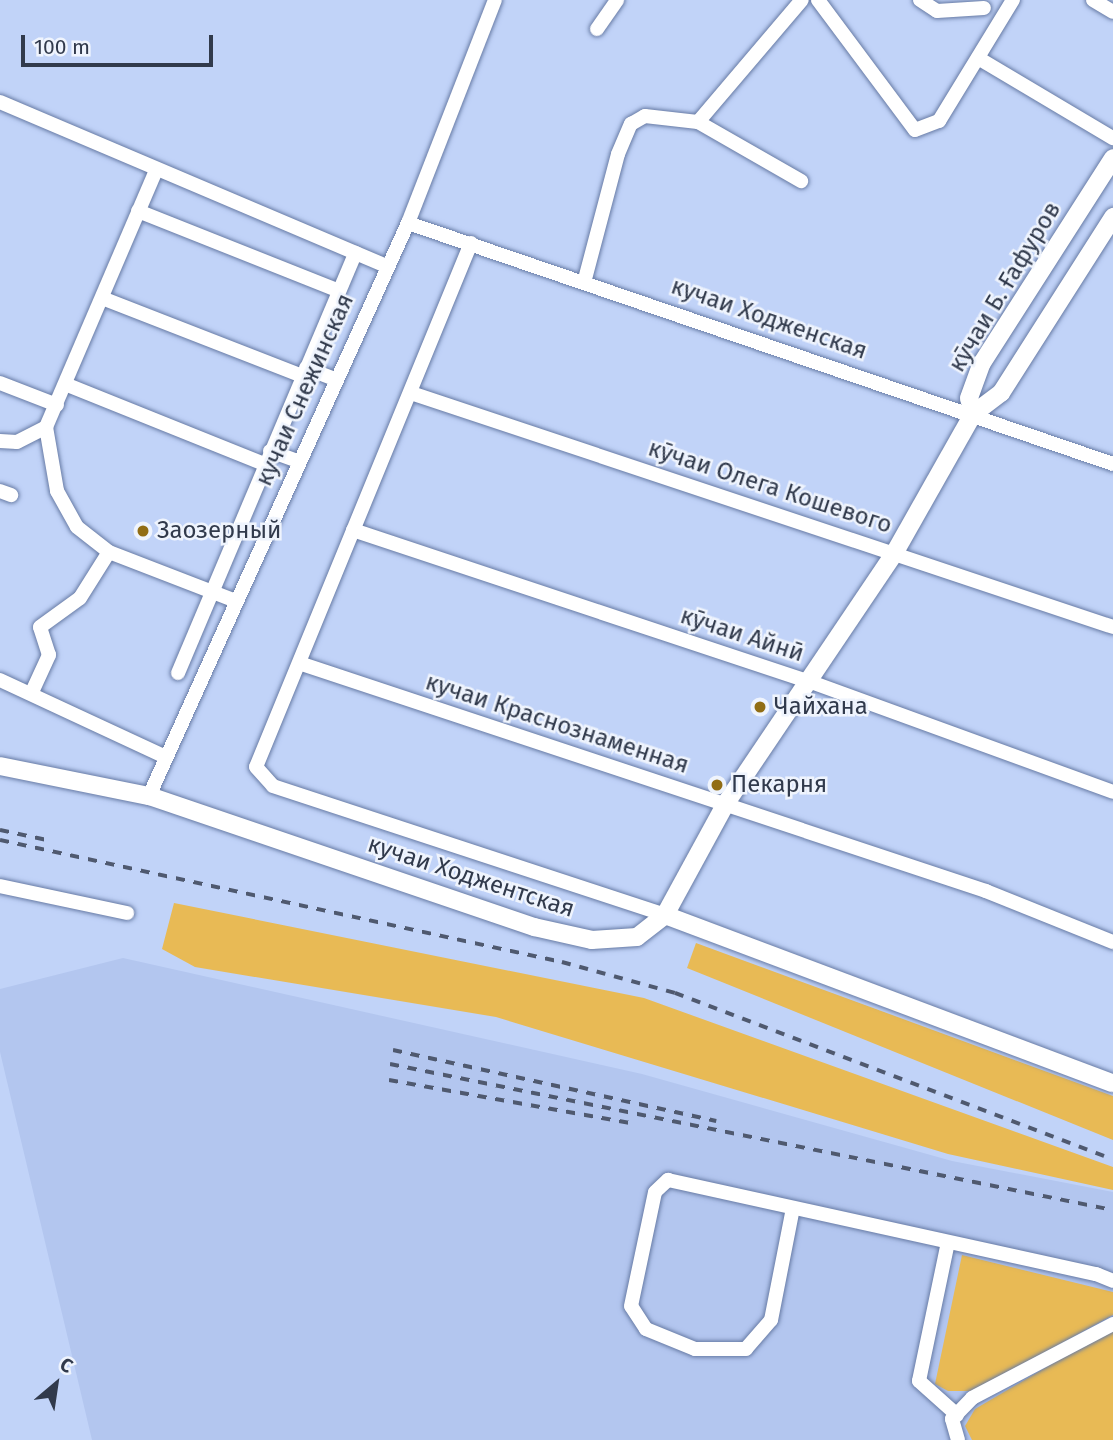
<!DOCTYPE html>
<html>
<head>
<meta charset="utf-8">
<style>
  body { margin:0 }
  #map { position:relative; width:1113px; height:1440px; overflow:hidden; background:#c1d3f8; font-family:"Fira Sans",sans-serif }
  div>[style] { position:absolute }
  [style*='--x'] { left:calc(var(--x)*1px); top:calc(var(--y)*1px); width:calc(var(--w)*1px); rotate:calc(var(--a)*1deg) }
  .built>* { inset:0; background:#b3c6ef }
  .green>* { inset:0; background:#e8ba55 }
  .roads { filter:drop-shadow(0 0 2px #677ba5) drop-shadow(0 0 2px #677ba5) }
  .minor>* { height:14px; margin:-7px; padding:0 7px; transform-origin:7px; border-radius:7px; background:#fff }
  .major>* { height:18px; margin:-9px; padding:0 9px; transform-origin:9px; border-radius:9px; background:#fff }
  .rail>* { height:3.5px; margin-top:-1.75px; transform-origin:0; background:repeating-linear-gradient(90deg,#4f596f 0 9px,transparent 0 18px) }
  .dots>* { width:19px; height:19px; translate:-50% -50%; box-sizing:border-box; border:4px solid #eff4fd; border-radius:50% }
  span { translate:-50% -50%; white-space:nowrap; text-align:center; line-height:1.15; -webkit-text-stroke:5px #eff4fd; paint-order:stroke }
  .street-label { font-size:24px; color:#313a4c }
  .poi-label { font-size:24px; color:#313a4c }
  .left { translate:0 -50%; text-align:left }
  .north { position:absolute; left:21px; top:1349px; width:70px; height:70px; -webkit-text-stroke:5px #eff4fd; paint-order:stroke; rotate:29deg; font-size:19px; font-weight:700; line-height:28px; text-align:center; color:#313a4c }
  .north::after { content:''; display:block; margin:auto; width:24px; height:32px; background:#313a4c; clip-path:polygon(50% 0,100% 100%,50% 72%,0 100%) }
  .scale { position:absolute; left:21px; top:35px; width:192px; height:32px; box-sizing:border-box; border:4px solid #313a4c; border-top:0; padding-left:9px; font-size:21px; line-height:24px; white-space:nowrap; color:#313a4c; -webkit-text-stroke:5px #eff4fd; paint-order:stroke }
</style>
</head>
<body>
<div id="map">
  <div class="built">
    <div style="clip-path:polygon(123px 958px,642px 1074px,952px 1161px,1113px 1192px,1113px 1440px,92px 1440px,0 1052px,0 989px)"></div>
  </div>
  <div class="green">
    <div style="clip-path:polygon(174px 903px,644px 998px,1113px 1167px,1113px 1190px,948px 1154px,496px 1017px,195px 967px,162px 949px)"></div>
    <div style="clip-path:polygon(696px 943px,1113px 1096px,1113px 1140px,687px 968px)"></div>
    <div style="clip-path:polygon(962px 1255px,1113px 1292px,1113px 1315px,974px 1391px,948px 1391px,935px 1384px)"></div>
    <div style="clip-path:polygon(1113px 1328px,1113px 1440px,972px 1440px,965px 1426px,975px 1409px)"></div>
  </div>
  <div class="roads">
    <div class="minor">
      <div style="--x:818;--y:0;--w:162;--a:53.3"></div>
      <div style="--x:915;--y:130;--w:26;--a:-21"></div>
      <div style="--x:939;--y:121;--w:142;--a:-58.6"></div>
      <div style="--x:920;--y:0;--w:20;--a:33"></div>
      <div style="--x:937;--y:11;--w:47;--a:-3.7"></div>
      <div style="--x:1093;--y:0;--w:23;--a:31"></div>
      <div style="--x:597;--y:29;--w:35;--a:-55"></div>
      <div style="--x:978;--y:58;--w:157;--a:30.7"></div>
      <div style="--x:0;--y:102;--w:419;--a:23"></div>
      <div style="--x:698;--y:122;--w:160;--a:-49.6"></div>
      <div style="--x:138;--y:211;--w:216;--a:21.7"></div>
      <div style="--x:408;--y:223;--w:745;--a:18.87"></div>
      <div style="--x:471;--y:243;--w:566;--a:112.31"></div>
      <div style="--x:256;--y:767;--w:25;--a:48"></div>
      <div style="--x:273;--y:786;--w:413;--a:18.2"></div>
      <div style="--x:585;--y:279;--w:129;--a:-75.2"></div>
      <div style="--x:618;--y:154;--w:33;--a:-67"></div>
      <div style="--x:631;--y:124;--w:16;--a:-30"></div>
      <div style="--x:645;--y:116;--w:53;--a:6.5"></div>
      <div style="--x:698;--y:122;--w:119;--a:29.8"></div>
      <div style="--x:102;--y:298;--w:215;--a:21.3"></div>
      <div style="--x:306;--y:368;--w:31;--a:21"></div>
      <div style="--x:0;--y:383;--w:61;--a:21.1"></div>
      <div style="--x:65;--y:384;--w:214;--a:21.9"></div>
      <div style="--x:411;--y:393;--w:740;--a:18.43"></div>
      <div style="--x:46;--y:427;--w:65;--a:80.2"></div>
      <div style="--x:57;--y:491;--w:41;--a:60.9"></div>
      <div style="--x:77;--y:527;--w:41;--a:38"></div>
      <div style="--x:109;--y:552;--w:136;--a:21.1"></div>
      <div style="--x:0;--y:441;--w:17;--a:3"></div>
      <div style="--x:17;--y:442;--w:33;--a:-27"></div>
      <div style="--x:46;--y:427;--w:280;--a:-66.8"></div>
      <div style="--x:270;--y:451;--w:30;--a:20"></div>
      <div style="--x:0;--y:491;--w:12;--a:20"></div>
      <div style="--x:353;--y:530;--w:483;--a:18.4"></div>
      <div style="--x:811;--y:682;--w:321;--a:20"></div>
      <div style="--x:302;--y:664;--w:721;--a:18.36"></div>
      <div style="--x:986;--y:891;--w:137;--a:21.9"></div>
      <div style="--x:178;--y:673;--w:456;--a:-67.1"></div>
      <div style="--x:0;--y:680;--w:183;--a:24.9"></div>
      <div style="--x:32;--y:692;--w:41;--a:-65.3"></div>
      <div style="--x:49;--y:655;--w:29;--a:-108"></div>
      <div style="--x:40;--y:627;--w:49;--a:-35.9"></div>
      <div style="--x:80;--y:598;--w:54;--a:-57.8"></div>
      <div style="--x:149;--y:796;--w:629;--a:-65.68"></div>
      <div style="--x:408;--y:223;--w:239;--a:-68.7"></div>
      <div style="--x:0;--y:886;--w:130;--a:12"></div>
      <div style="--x:793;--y:1208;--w:114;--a:101.1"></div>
      <div style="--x:771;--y:1320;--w:38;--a:131"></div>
      <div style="--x:746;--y:1349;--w:51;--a:180"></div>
      <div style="--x:695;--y:1349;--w:53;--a:-157.8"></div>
      <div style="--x:646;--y:1329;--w:27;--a:-123"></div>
      <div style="--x:631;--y:1306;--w:116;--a:-78.1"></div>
      <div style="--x:655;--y:1192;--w:18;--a:-43"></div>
      <div style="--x:668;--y:1180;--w:438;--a:12.4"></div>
      <div style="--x:1096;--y:1274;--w:18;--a:22"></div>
      <div style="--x:948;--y:1242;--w:142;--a:101.8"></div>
      <div style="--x:919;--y:1381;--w:51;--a:41.8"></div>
      <div style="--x:958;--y:1440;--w:22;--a:-106"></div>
      <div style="--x:952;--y:1419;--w:29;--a:-46"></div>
      <div style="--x:972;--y:1398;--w:159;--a:-27.7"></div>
    </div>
    <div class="major">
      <div style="--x:973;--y:414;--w:16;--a:-104"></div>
      <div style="--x:969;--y:398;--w:37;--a:-70"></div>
      <div style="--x:982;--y:363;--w:243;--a:-57.4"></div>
      <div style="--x:973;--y:414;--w:35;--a:-37"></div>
      <div style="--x:1001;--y:393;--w:209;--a:-57.5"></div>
      <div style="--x:0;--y:766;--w:152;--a:11.4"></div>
      <div style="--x:149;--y:796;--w:407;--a:18.8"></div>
      <div style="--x:534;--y:927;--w:59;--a:12.6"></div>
      <div style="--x:592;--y:940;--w:45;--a:-3.8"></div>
      <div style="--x:637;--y:937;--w:36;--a:-38"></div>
      <div style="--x:665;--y:915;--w:128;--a:-61.4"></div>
      <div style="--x:726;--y:803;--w:303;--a:-56"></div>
      <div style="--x:895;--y:552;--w:159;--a:-60.5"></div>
      <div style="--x:665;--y:915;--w:478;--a:20.6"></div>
    </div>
  </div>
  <div class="rail">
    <div style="--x:0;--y:830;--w:48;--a:12"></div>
    <div style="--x:0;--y:840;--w:575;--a:12.25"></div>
    <div style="--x:562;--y:962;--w:117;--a:15.3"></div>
    <div style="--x:675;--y:993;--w:468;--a:20.8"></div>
    <div style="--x:393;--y:1050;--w:331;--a:12.4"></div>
    <div style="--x:390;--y:1064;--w:738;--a:11.42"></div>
    <div style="--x:389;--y:1080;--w:245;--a:10.1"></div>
  </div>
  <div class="dots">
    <div style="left:143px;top:531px;background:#916d14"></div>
    <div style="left:760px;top:707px;background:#916d14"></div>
    <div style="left:717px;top:785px;background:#916d14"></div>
  </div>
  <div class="street-label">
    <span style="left:1005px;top:287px;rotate:-59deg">кӯчаи Б. Ғафуров</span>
    <span style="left:769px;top:319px;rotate:19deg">кучаи Ходженская</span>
    <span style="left:305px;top:390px;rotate:-66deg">кучаи Снежинская</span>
    <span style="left:770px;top:487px;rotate:18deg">кӯчаи Олега Кошевого</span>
    <span style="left:742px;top:635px;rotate:18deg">кӯчаи Айнӣ</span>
    <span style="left:557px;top:724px;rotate:18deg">кучаи Краснознаменная</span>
    <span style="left:471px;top:877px;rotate:18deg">кучаи Ходжентская</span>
  </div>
  <div class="poi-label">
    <span class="left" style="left:157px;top:531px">Заозерный</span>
    <span class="left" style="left:774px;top:707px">Чайхана</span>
    <span class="left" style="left:731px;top:785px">Пекарня</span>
  </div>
  <div class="north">С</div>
  <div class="scale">100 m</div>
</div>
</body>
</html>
